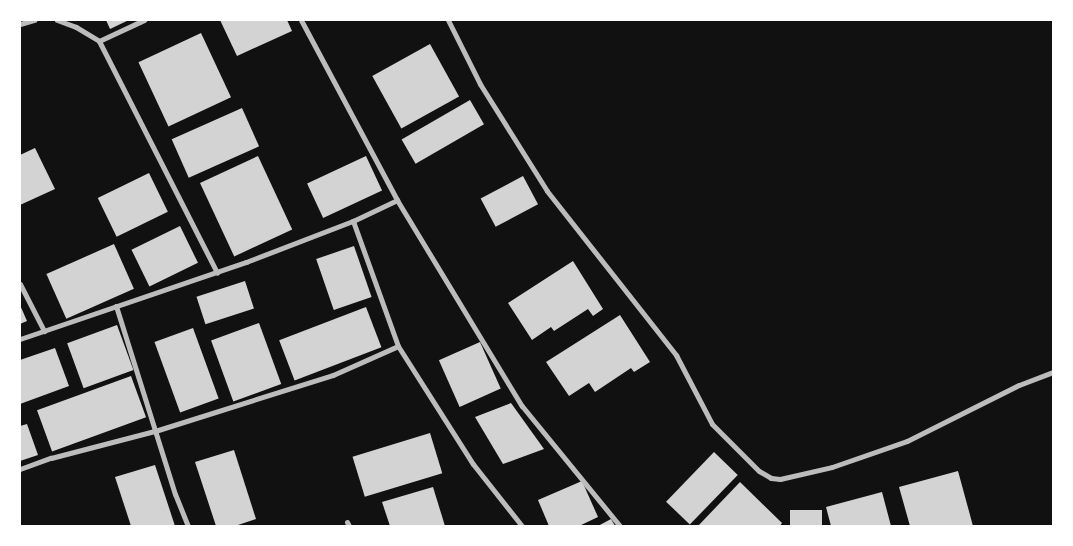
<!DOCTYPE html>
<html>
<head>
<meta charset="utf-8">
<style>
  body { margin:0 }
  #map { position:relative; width:1073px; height:546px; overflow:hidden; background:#111; font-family:"Work Sans",sans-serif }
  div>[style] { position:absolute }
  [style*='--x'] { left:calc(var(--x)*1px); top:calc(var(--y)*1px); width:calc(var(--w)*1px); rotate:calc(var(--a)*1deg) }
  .building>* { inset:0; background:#d3d3d3; transform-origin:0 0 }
  .minor>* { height:5px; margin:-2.5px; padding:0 2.5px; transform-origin:2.5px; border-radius:2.5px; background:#bcbcbc }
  span { translate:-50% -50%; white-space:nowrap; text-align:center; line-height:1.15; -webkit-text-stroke:5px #fff; paint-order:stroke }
  .frame { position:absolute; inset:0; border:21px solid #fff; pointer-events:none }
</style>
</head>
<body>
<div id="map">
  <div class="building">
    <div style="clip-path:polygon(106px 20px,129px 20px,110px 29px)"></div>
    <div style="clip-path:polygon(220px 20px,287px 20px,292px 31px,237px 56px)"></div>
    <div style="left:201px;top:33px;width:71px;height:69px;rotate:65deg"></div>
    <div style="left:430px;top:44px;width:60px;height:66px;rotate:61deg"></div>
    <div style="left:470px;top:100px;width:28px;height:79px;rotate:60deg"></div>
    <div style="left:242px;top:108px;width:42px;height:77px;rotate:66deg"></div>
    <div style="clip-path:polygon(35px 148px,55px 189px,20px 205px,20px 155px)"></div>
    <div style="left:258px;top:156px;width:81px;height:64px;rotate:65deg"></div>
    <div style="left:366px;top:156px;width:38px;height:65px;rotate:65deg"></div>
    <div style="left:149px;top:173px;width:43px;height:57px;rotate:64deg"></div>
    <div style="left:523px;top:176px;width:32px;height:48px;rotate:62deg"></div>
    <div style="left:180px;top:226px;width:41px;height:54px;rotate:64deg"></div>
    <div style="left:114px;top:244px;width:49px;height:74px;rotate:66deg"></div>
    <div style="left:354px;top:246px;width:54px;height:40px;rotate:71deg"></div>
    <div style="clip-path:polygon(573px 261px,603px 309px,593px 316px,588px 309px,554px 331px,551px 327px,532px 340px,508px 303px)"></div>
    <div style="left:245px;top:281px;width:29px;height:51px;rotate:72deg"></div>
    <div style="clip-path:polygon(20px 305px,27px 321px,20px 324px)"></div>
    <div style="left:366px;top:307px;width:43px;height:93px;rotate:69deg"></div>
    <div style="clip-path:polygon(620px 315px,650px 362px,634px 372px,631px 368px,595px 392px,589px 383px,569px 396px,546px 362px)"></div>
    <div style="left:259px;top:323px;width:65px;height:51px;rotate:70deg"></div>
    <div style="left:117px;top:325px;width:48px;height:53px;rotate:70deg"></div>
    <div style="left:193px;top:328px;width:75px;height:41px;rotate:70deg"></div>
    <div style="left:480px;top:342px;width:51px;height:45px;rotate:66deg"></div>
    <div style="clip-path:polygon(55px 348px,69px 386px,20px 404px,20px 360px)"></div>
    <div style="left:131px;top:376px;width:44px;height:100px;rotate:70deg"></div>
    <div style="clip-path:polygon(511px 403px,544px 449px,503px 464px,475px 417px)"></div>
    <div style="clip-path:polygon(27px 424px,38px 455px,20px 461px,20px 426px)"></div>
    <div style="left:430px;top:433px;width:42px;height:81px;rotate:73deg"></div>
    <div style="clip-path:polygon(234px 450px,256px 519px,235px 526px,216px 526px,195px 462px)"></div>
    <div style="left:714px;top:452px;width:33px;height:69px;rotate:44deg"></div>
    <div style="clip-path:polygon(155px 465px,175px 526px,131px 526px,115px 477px)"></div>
    <div style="clip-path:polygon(958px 471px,973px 526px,910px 526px,899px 487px)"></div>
    <div style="clip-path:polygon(582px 481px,598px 517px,579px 526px,549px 526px,538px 500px)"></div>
    <div style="clip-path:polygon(740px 482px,782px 523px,780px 526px,698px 526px)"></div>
    <div style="clip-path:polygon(433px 487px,445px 526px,390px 526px,382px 502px)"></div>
    <div style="clip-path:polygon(882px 492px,891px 526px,831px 526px,826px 507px)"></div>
    <div style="left:790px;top:510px;width:32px;height:16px"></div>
    <div style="clip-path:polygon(611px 519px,615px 526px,598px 526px)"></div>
  </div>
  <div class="minor">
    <div style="--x:57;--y:20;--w:20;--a:20"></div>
    <div style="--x:76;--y:27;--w:27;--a:31"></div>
    <div style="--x:99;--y:41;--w:50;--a:-25"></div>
    <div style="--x:301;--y:20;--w:204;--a:61.9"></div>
    <div style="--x:397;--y:200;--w:241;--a:58.8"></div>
    <div style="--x:522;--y:406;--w:155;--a:50.8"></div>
    <div style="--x:448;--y:20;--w:72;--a:63.4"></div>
    <div style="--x:480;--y:84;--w:126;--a:57.9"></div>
    <div style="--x:547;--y:191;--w:209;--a:51.8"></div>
    <div style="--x:676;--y:355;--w:78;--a:62.4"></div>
    <div style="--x:712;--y:424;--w:66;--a:45"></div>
    <div style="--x:759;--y:471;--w:14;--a:30"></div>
    <div style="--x:771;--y:478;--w:9;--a:6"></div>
    <div style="--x:780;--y:479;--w:53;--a:-13"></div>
    <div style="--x:832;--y:467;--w:79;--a:-19.1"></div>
    <div style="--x:907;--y:441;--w:125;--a:-26.6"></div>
    <div style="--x:1019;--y:385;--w:36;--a:-21"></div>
    <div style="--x:20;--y:24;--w:15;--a:-16"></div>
    <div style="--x:99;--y:41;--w:260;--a:63"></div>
    <div style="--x:20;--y:284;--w:53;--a:62.9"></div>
    <div style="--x:116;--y:306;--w:197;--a:72.6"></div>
    <div style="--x:175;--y:494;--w:35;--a:68"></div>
    <div style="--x:20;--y:339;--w:239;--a:-18.8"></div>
    <div style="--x:246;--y:262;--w:115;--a:-21"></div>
    <div style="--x:353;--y:221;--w:49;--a:-25.5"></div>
    <div style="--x:398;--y:346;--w:140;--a:57.6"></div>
    <div style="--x:473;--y:464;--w:79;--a:51.7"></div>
    <div style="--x:20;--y:469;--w:33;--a:-20"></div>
    <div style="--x:51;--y:458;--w:107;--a:-14.6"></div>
    <div style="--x:155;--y:431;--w:187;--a:-17.5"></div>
    <div style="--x:333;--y:375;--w:71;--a:-24"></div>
    <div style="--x:398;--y:346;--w:133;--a:-109.8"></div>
    <div style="--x:347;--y:522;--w:4;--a:63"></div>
  </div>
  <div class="frame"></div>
</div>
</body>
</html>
